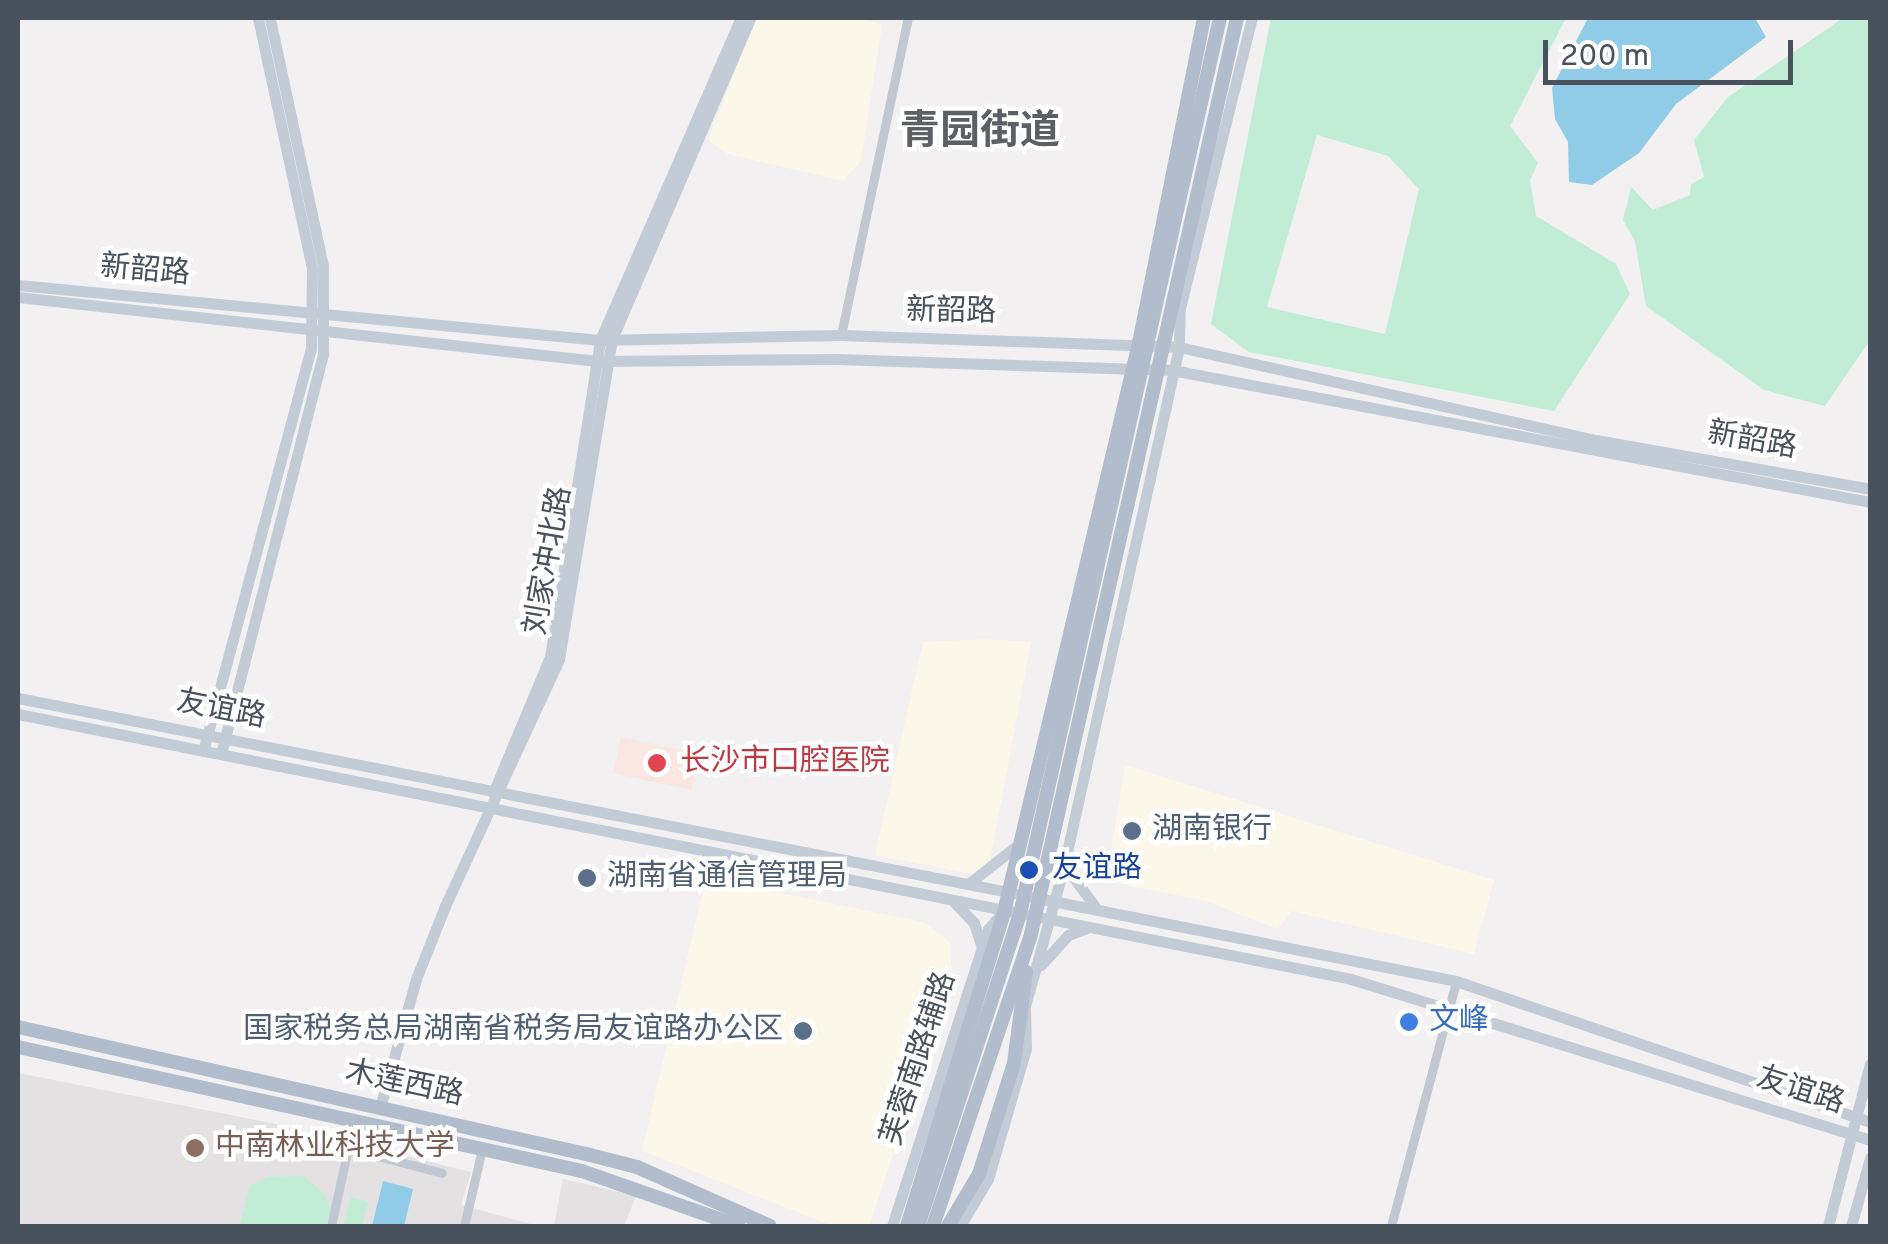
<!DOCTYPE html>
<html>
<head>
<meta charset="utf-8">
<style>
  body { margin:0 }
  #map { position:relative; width:1888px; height:1244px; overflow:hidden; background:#f2f0f0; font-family:Overpass,"Noto Sans SC",sans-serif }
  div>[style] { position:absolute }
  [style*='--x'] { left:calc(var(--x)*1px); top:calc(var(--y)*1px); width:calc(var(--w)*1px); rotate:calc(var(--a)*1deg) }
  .commercial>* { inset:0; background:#fbf8ea }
  .education>* { inset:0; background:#e3e1e1 }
  .medical>* { inset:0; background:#fae7e2; transform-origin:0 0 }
  .green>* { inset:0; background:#c1edd7 }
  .water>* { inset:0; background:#90cce8 }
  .street>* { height:9px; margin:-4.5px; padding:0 4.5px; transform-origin:4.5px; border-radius:4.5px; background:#c1c8d1 }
  .secondary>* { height:11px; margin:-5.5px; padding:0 5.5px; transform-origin:5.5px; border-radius:5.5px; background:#c3cbd7 }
  .primary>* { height:14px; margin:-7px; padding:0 7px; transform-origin:7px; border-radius:7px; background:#b1bccd }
  .dots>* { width:28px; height:28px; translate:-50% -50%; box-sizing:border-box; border:5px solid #fff; border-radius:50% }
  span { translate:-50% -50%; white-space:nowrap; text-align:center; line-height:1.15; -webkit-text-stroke:9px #fff; paint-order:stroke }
  .street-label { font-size:30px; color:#48515c }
  .health-label { font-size:30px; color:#be3a42 }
  .left { translate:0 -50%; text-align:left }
  .service-label { font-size:30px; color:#4e5e75 }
  .right { translate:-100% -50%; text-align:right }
  .transit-label { font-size:30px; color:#164399 }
  .shop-label { font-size:30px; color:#366cbe }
  .education-label { font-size:30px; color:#785e54 }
  .district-label { font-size:40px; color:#5c5f64; font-weight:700 }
  .frame { position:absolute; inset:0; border:20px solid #48515c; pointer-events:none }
  .scale { position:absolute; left:1543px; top:40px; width:250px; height:45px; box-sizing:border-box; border:5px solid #48515c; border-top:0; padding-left:12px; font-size:30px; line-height:35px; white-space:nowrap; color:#48515c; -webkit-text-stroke:8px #fff; paint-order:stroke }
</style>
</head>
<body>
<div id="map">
  <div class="commercial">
    <div style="clip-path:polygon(756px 18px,860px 18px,882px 25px,861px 161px,843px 181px,728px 154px,708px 140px)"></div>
    <div style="clip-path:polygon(986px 639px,1031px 642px,987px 877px,875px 855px,923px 642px)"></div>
    <div style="clip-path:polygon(1125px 765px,1494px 880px,1474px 954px,1292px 911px,1278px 929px,1206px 901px,1106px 881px)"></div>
    <div style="clip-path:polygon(706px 878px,923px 922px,950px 942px,952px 980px,869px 1226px,833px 1226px,642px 1151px)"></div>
  </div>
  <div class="education">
    <div style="clip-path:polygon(18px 1073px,276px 1124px,471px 1172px,461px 1205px,538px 1226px,18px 1226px)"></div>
    <div style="clip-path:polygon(563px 1179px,636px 1196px,624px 1226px,554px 1226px)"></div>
  </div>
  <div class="medical">
    <div style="left:621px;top:737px;width:80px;height:37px;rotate:12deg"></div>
  </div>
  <div class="green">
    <div style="clip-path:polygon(evenodd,1271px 18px,1566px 18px,1510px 126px,1538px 163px,1530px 180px,1536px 216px,1616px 264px,1630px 294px,1554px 411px,1249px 352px,1211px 324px,1271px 18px,1317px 135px,1388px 156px,1419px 189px,1385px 334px,1267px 307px,1317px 135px)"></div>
    <div style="clip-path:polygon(1843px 18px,1870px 18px,1870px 340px,1825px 406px,1764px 390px,1646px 306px,1635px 241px,1623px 220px,1631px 187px,1653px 210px,1690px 195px,1691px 184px,1704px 177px,1694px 140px,1728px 97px)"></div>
    <div style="clip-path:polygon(304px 1176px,325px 1195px,330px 1210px,326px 1226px,240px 1226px,250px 1186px,267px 1177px)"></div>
    <div style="clip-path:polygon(351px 1197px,368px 1202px,362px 1226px,343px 1226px)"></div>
  </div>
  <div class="water">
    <div style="clip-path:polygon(1588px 18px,1755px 18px,1766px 37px,1676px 104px,1639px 153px,1592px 185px,1569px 182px,1568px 142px,1555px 119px,1552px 88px)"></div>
    <div style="clip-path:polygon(383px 1181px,413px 1189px,404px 1226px,372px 1226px)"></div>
  </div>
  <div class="street">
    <div style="--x:841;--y:335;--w:324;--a:-78.1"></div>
    <div style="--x:331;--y:1226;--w:80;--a:-77.7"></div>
    <div style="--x:348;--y:1148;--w:97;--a:14.9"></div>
    <div style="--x:464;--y:1226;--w:79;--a:-76.8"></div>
    <div style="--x:1391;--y:1226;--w:253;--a:-75.1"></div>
  </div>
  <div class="secondary">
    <div style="--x:18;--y:285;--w:585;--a:5.4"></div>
    <div style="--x:600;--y:340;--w:241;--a:-1.2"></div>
    <div style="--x:841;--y:335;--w:338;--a:2"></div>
    <div style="--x:1179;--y:347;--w:427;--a:12.6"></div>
    <div style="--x:1596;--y:440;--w:278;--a:10.1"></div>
    <div style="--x:18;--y:297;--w:583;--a:6.31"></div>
    <div style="--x:597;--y:361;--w:240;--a:-0.5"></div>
    <div style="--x:837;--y:359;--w:335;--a:1.9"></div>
    <div style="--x:1172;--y:370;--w:710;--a:10.71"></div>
    <div style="--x:18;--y:698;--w:1015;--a:11.08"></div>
    <div style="--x:18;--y:714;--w:1359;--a:11.24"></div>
    <div style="--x:1351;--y:979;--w:543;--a:17.23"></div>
    <div style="--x:203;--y:751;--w:416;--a:-75"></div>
    <div style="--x:311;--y:349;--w:81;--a:-89.3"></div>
    <div style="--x:312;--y:268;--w:256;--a:-102.2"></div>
    <div style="--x:221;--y:754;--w:414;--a:-75.7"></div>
    <div style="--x:323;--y:353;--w:87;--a:-90"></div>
    <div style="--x:323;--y:266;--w:254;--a:-102.1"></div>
    <div style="--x:493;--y:793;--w:147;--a:-67.3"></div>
    <div style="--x:550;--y:657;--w:321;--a:-81"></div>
    <div style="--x:600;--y:340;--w:352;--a:-66.4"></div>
    <div style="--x:1064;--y:865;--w:50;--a:53.1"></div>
    <div style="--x:968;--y:884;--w:65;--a:-38.1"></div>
    <div style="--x:1032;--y:897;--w:432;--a:11.2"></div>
    <div style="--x:1456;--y:981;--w:437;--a:18.8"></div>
    <div style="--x:953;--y:901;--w:30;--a:46"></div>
    <div style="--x:974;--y:923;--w:25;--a:72"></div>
    <div style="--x:1041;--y:965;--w:40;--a:-48"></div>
    <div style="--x:1068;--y:935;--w:20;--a:-20"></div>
    <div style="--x:380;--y:1108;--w:134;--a:-74.4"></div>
    <div style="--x:416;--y:979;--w:79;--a:-68.3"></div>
    <div style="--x:445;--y:906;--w:272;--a:-65.2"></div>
    <div style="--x:559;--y:659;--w:324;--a:-80.6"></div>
    <div style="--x:612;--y:339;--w:349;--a:-66.7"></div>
    <div style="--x:892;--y:1226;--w:312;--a:-72.1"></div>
    <div style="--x:988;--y:929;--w:18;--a:-49"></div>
    <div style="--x:960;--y:1226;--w:55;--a:-59.2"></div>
    <div style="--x:988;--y:1179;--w:136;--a:-73.8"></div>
    <div style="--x:1026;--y:1048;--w:42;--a:-91.4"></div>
    <div style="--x:1025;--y:1006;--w:141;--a:-74.4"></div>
    <div style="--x:1063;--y:870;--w:536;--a:-77.49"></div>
    <div style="--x:1179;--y:347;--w:39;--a:-89"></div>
    <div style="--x:1180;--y:308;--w:299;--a:-76.1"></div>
    <div style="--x:1828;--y:1226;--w:167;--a:-75.5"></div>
    <div style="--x:1851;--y:1226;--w:71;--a:-74.4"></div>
  </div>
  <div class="primary">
    <div style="--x:18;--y:1027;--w:586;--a:12.61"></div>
    <div style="--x:590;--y:1155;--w:49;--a:14.3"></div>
    <div style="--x:637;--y:1167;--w:145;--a:23.9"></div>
    <div style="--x:18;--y:1047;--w:577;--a:12.4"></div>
    <div style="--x:582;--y:1171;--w:166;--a:19.3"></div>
    <div style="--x:907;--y:1226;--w:329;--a:-72.8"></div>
    <div style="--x:1004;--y:912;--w:585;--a:-76.65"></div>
    <div style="--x:1139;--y:343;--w:331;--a:-78.7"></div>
    <div style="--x:918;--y:1226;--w:328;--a:-71.9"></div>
    <div style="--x:1020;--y:914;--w:918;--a:-77.42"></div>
    <div style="--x:933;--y:1226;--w:308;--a:-71.4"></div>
    <div style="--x:1031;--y:934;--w:939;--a:-77.33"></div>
    <div style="--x:948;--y:1226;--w:61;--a:-59.2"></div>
    <div style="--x:979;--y:1174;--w:116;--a:-72.5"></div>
    <div style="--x:1014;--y:1063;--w:92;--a:-82.5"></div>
  </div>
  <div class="dots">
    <div style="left:657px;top:763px;background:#e0444e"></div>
    <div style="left:1132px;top:831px;background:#5c6f8a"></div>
    <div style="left:1029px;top:870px;background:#1a4fb4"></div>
    <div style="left:587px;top:878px;background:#5c6f8a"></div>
    <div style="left:1409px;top:1022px;background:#3f7fe0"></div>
    <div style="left:803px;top:1031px;background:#5c6f8a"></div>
    <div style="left:195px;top:1148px;background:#8d6e63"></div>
  </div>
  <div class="street-label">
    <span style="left:145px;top:272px;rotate:5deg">新韶路</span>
    <span style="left:951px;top:313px;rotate:1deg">新韶路</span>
    <span style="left:1752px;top:442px;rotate:10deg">新韶路</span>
    <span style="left:550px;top:561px;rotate:-80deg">刘家冲北路</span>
    <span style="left:221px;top:711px;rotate:11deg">友谊路</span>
    <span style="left:920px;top:1059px;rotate:-72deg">芙蓉南路辅路</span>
    <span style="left:404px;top:1085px;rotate:12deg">木莲西路</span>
    <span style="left:1800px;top:1092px;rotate:18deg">友谊路</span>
  </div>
  <div class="health-label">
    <span class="left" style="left:680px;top:763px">长沙市口腔医院</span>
  </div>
  <div class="service-label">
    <span class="left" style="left:1152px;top:831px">湖南银行</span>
    <span class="left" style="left:607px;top:878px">湖南省通信管理局</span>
    <span class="right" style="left:783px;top:1031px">国家税务总局湖南省税务局友谊路办公区</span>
  </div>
  <div class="transit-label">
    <span class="left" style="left:1052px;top:870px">友谊路</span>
  </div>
  <div class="shop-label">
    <span class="left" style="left:1429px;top:1022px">文峰</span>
  </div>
  <div class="education-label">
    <span class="left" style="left:215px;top:1148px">中南林业科技大学</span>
  </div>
  <div class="district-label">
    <span style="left:980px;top:133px">青园街道</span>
  </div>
  <div class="frame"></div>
  <div class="scale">200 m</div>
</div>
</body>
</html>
